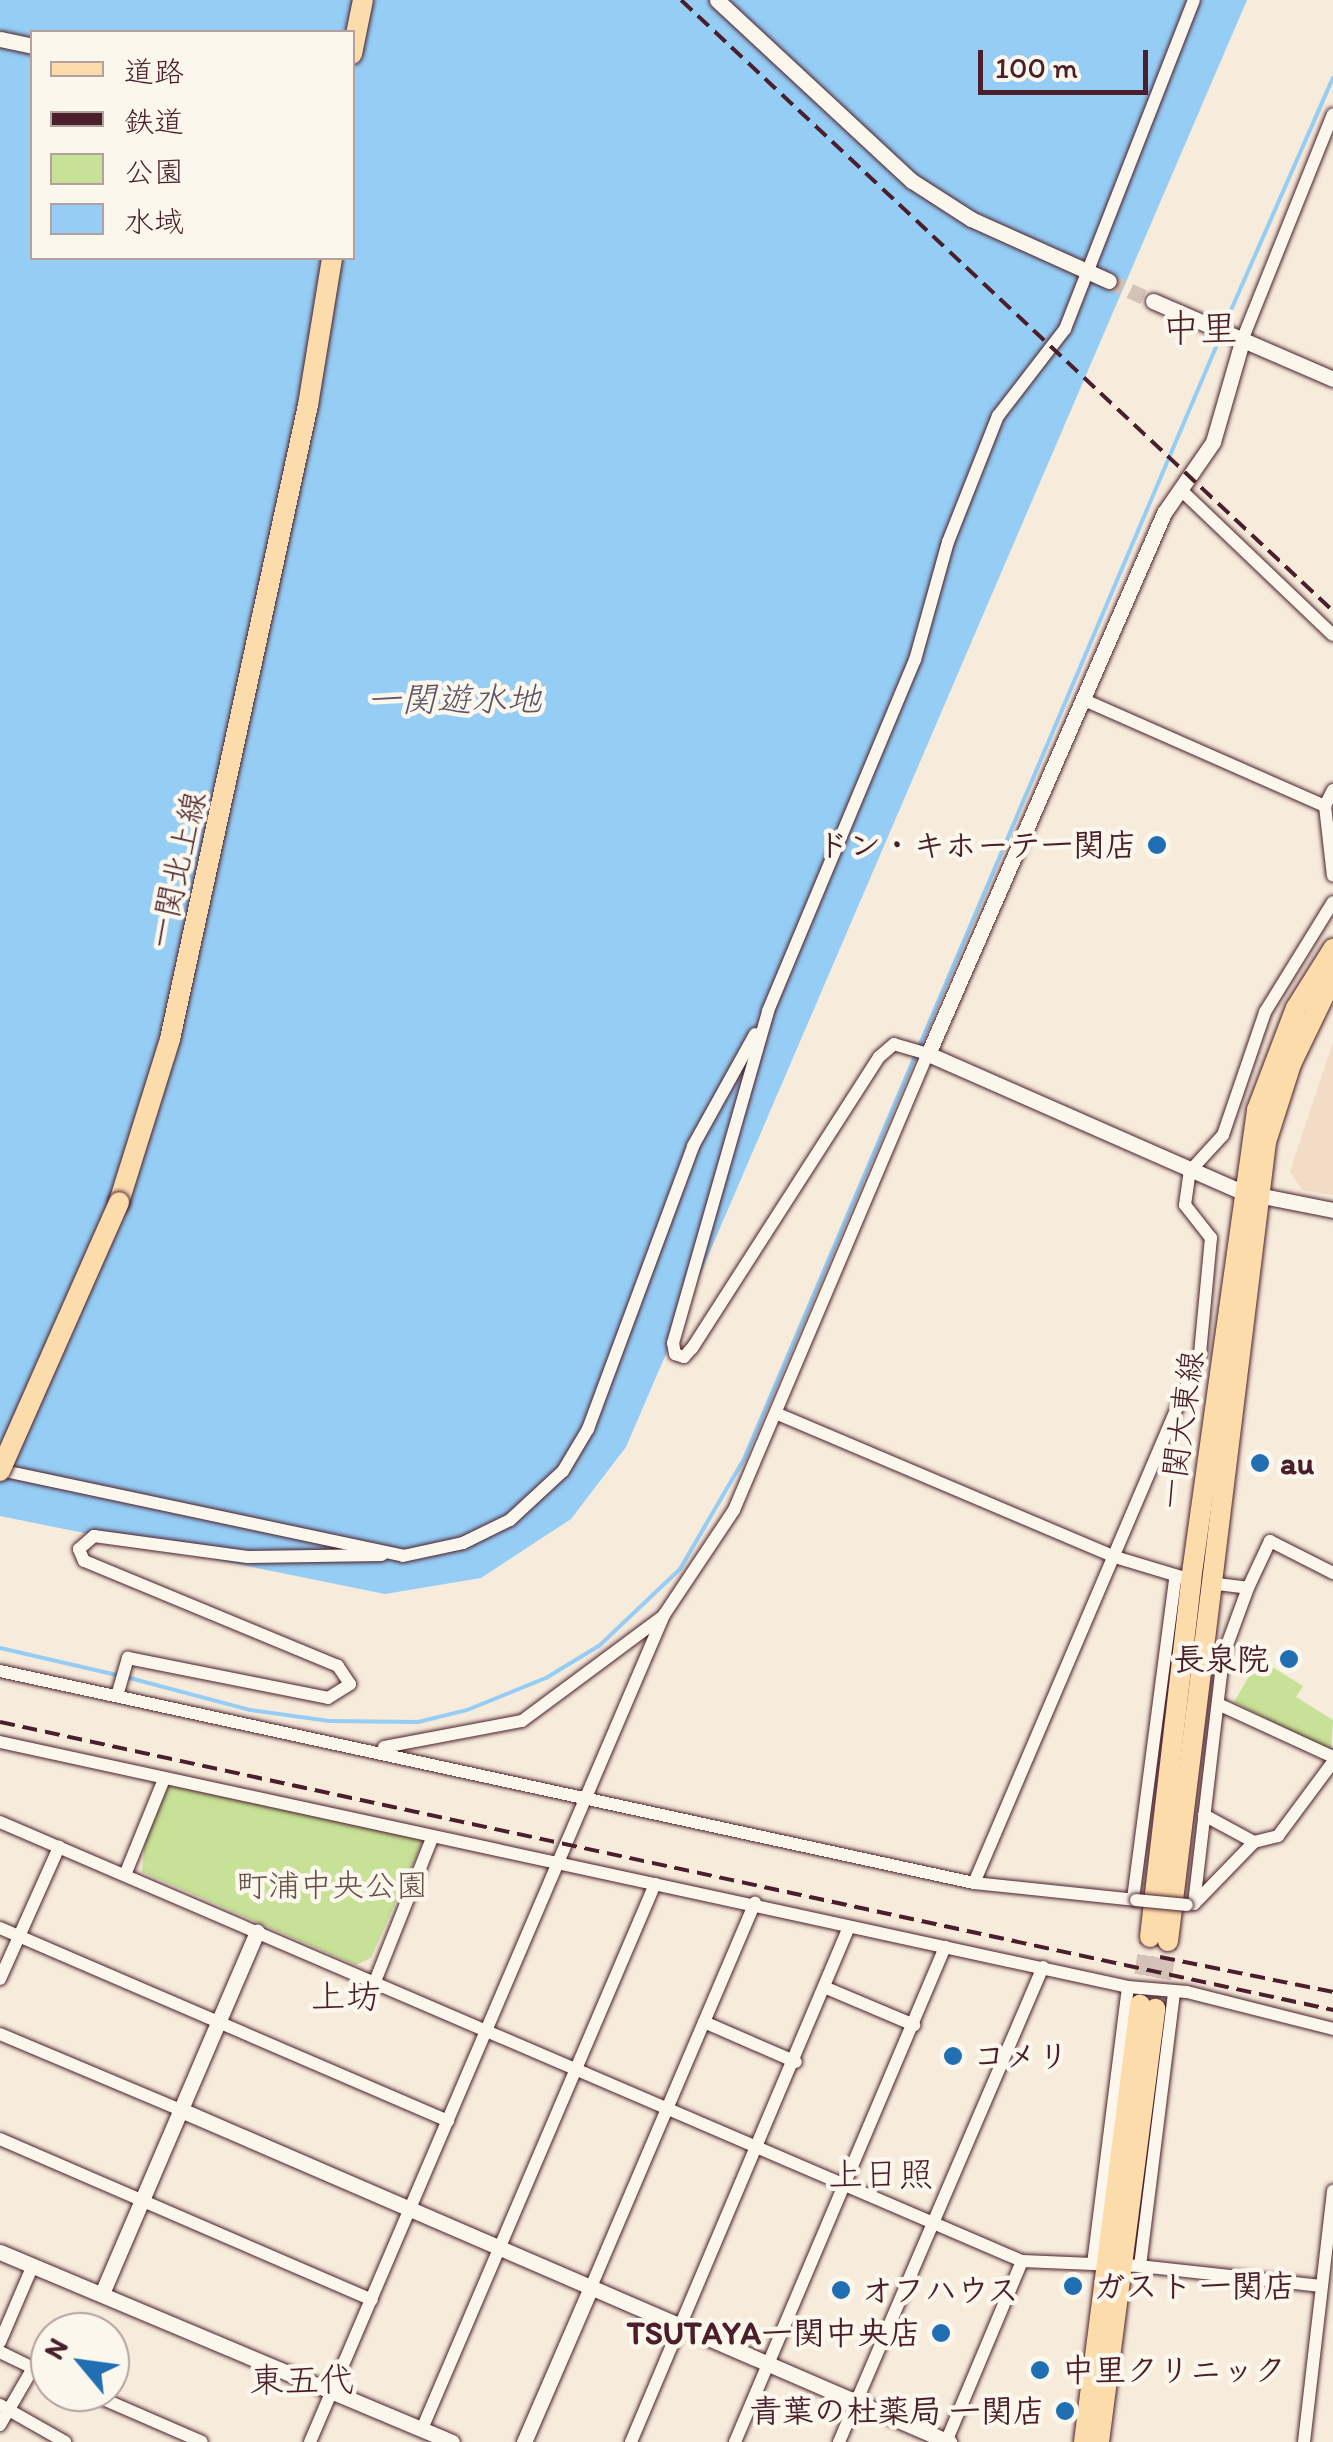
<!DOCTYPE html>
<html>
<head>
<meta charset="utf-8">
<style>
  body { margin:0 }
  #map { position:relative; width:1333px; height:2442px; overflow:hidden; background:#f7ebdb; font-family:Itim,"Klee One",sans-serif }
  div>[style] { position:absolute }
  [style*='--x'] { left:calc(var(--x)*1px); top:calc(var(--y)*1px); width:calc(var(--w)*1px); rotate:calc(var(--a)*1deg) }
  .built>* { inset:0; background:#f2dcc6 }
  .green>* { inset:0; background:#c7e197 }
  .water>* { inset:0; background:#96cdf5 }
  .stream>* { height:4px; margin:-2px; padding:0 2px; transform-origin:2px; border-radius:2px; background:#96cdf5 }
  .tertiary-tunnel>* { height:15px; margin-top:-7.5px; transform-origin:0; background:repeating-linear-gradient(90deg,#d4c2b8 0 15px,transparent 0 23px) }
  .primary-tunnel>* { height:20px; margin-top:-10px; transform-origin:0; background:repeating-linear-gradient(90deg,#d4c2b8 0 20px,transparent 0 30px) }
  .roads { filter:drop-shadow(0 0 2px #4a1f2b) drop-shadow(0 0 2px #4a1f2b) }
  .minor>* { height:12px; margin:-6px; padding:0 6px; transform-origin:6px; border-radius:6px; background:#fbf7ec }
  .tertiary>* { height:15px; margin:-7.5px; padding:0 7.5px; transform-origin:7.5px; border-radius:7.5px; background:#fbf7ec }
  .primary>* { height:20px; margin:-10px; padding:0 10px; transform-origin:10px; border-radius:10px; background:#fddcac }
  .rail>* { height:4px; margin-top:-2px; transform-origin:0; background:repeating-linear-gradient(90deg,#4a1f2b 0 15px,transparent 0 23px) }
  .bridges { filter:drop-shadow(0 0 2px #4a1f2b) drop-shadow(0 0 2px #4a1f2b) }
  .minor-bridge>* { height:12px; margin:-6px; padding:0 6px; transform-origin:6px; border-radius:6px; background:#fbf7ec }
  .primary-bridge>* { height:20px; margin:-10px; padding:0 10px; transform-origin:10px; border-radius:10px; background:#fddcac }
  .dots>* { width:28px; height:28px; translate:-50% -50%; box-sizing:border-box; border:5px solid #fbf7ec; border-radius:50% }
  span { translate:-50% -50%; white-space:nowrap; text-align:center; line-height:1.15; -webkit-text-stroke:9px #fbf7ec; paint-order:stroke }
  .poi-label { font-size:32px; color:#4a1f2b; font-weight:700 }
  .right { translate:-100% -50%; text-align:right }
  .left { translate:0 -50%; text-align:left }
  .street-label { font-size:32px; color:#4a1f2b }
  .park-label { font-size:32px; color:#695046 }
  .water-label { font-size:35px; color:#615368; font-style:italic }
  .neighbourhood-label { font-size:35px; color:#4a1f2b }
  .quarter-label { font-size:38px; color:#4a1f2b }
  .legend { position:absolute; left:30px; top:30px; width:325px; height:230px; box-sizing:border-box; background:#fbf7ec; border:2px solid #b4a19f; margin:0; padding:12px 18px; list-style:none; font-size:30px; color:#4a1f2b }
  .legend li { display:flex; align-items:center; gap:20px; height:50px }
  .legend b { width:50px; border:2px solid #b4a19f }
  .north { position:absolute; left:30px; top:2312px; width:100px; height:100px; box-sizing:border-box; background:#fbf7ec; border:2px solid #b4a19f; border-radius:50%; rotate:299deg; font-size:28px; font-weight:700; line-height:40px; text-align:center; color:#4a1f2b }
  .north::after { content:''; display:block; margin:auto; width:35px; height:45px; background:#1f6fb2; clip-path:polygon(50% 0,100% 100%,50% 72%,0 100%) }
  .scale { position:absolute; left:978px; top:50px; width:170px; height:45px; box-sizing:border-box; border:5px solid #4a1f2b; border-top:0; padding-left:12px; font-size:30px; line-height:35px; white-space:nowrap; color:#4a1f2b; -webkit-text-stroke:8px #fbf7ec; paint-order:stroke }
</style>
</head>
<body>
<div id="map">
  <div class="built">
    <div style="clip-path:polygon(1333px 1042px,1333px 1195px,1302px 1190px,1290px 1171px)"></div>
  </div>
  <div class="green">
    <div style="clip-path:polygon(1259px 1659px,1303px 1686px,1296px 1697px,1333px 1720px,1331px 1751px,1234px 1702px)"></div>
    <div style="clip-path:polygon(168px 1785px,424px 1839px,371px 1958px,356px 1965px,142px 1872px,145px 1838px)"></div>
  </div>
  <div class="water">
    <div style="clip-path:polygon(evenodd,0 0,1247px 0,626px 1447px,571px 1519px,481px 1578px,385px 1594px,0 1516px,0 0,32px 32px,352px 32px,352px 258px,32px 258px,32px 32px)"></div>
  </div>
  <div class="stream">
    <div style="--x:1224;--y:326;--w:271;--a:-66.3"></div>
    <div style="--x:0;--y:1648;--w:120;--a:13"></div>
    <div style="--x:126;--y:1677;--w:128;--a:14.9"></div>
    <div style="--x:250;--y:1710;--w:80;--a:7.9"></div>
    <div style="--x:329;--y:1721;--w:89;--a:0.6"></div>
    <div style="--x:418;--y:1722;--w:50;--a:-13.8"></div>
    <div style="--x:467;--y:1710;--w:85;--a:-22.1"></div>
    <div style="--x:546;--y:1678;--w:63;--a:-31.4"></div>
    <div style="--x:600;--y:1645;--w:110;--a:-43.5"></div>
    <div style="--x:680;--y:1569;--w:127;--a:-59.8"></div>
    <div style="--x:744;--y:1459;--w:1221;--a:-67"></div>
  </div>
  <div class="tertiary-tunnel">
    <div style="--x:1109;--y:281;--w:48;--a:24.4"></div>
  </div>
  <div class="primary-tunnel">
    <div style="--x:1140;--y:2005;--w:69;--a:-81.6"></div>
    <div style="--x:1156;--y:2008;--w:68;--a:-79.8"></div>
  </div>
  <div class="roads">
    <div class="minor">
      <div style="--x:1243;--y:338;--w:241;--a:-68.1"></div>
      <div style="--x:1180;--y:489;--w:211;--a:43.7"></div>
      <div style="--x:1082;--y:699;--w:266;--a:23.8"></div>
      <div style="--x:1333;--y:790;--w:18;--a:117"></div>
      <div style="--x:1325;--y:806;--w:70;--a:83.5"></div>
      <div style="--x:778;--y:1414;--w:366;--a:23"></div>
      <div style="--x:1115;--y:1557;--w:79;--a:16.8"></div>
      <div style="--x:0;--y:1470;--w:412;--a:12"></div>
      <div style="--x:403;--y:1556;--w:61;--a:-12.2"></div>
      <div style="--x:463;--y:1543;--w:52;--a:-26.1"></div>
      <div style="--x:510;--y:1520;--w:72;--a:-42.8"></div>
      <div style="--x:563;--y:1471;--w:49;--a:-59.2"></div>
      <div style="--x:588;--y:1429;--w:302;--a:-69.6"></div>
      <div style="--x:693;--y:1146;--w:128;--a:-61"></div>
      <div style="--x:1209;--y:1583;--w:39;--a:7"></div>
      <div style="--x:0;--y:1671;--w:997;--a:12.28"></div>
      <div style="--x:974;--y:1883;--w:163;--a:6"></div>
      <div style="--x:117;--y:1696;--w:40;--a:-74"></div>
      <div style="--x:128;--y:1658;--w:204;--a:11.3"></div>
      <div style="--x:328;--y:1698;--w:26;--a:-32"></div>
      <div style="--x:350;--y:1684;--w:22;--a:-124"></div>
      <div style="--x:338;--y:1666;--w:275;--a:-157.5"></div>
      <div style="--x:84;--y:1561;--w:13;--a:-113"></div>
      <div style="--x:79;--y:1549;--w:20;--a:-41"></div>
      <div style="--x:94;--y:1536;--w:155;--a:7.8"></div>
      <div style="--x:248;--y:1557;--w:134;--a:-0.9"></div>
      <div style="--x:1218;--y:1704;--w:127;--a:24.7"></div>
      <div style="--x:0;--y:1742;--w:1154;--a:12.25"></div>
      <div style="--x:1128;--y:1987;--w:59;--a:4.8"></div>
      <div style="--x:1187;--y:1992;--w:151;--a:14.2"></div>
      <div style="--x:384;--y:1747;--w:140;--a:-10.7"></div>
      <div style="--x:522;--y:1721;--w:174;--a:-36.6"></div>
      <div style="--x:1204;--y:1815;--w:57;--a:28.4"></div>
      <div style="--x:0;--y:1822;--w:1112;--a:23.25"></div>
      <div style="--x:1022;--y:2261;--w:118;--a:2.4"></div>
      <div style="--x:1140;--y:2266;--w:181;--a:6.3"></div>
      <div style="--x:125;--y:1875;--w:104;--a:-67.9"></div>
      <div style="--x:974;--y:1883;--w:575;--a:-66.87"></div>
      <div style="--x:1200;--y:1354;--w:117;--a:-84.6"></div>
      <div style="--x:1211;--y:1238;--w:42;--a:-128.2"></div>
      <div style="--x:1185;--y:1205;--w:34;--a:-82"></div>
      <div style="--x:1190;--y:1171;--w:49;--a:-47.5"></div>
      <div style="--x:1223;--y:1135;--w:130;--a:-71.1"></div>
      <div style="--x:1265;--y:1012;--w:129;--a:-58.3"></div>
      <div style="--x:1133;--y:1899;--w:323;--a:-82.5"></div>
      <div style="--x:1194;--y:1904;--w:250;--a:-83.3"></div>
      <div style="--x:1223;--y:1656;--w:72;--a:-69.8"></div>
      <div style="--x:1248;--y:1588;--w:52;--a:-64.9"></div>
      <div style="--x:1270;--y:1541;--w:71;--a:26.9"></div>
      <div style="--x:1194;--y:1904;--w:86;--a:-45.9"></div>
      <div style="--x:1254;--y:1842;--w:25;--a:-14"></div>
      <div style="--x:1278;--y:1836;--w:92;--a:-53.4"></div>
      <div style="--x:0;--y:1928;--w:488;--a:23.3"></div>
      <div style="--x:0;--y:1979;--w:145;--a:-65.9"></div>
      <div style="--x:374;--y:1984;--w:159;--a:-68.3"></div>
      <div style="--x:824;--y:1987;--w:98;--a:22.9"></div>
      <div style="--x:704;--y:2022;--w:100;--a:23.5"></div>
      <div style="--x:0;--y:2034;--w:196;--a:22.8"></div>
      <div style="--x:0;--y:2139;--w:405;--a:23.4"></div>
      <div style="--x:1093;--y:2264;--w:279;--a:-82.8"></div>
      <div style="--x:1140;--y:2266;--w:275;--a:-82.9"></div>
      <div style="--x:591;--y:2287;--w:418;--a:-66.9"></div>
      <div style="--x:0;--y:2342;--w:84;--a:-66.8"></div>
      <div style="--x:0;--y:2352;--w:37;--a:26"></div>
      <div style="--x:33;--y:2368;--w:66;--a:120.1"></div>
      <div style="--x:33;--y:2368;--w:19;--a:25"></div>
      <div style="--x:87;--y:2392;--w:125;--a:23.5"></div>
      <div style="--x:0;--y:2405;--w:75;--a:29.6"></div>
      <div style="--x:422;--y:2429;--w:593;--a:-66.85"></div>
      <div style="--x:310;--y:2442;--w:900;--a:-66.83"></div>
      <div style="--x:664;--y:1615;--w:126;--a:-56.3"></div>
      <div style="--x:734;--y:1510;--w:496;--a:-67"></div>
      <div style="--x:928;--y:1054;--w:35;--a:-164"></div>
      <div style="--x:894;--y:1044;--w:20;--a:139"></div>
      <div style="--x:879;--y:1057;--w:346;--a:122.7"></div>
      <div style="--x:692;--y:1348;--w:12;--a:132"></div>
      <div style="--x:684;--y:1357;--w:9;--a:-162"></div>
      <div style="--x:675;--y:1354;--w:11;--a:-100"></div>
      <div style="--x:673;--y:1343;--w:345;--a:-74"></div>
      <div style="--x:768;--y:1011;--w:381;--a:-67.3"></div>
      <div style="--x:915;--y:660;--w:123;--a:-74.4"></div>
      <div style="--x:948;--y:542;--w:136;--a:-68.4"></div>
      <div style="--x:998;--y:416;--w:110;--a:-52.4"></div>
      <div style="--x:1065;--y:329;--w:353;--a:-68.6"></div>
      <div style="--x:631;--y:2442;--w:559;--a:-67.06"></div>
      <div style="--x:735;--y:2442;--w:538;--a:-67.01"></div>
      <div style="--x:839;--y:2442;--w:517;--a:-66.76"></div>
      <div style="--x:946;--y:2442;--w:196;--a:-67.2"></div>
      <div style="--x:1304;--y:2442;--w:253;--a:-83.4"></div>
    </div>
    <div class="tertiary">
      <div style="--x:717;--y:0;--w:266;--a:42.9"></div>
      <div style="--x:912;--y:181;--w:70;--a:32.8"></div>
      <div style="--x:971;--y:219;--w:151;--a:24.2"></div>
      <div style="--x:0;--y:39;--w:33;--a:12"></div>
      <div style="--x:1153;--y:301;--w:196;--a:23.4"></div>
      <div style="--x:1243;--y:338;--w:108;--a:106.1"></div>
      <div style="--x:1213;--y:442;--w:86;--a:124.6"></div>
      <div style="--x:1164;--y:513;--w:590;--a:113.57"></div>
      <div style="--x:928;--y:1054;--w:344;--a:23.7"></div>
      <div style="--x:1243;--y:1192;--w:92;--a:11.3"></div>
      <div style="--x:181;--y:2110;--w:837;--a:23.38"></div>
      <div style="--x:0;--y:2252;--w:490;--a:22.8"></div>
      <div style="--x:103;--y:2291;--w:391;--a:-66.8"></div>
      <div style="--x:524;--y:2442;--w:169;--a:-66.6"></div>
    </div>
    <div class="primary">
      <div style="--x:352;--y:54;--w:55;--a:-78.5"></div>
      <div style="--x:119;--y:1202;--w:171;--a:-72.6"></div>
      <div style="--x:170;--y:1039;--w:649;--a:-77.72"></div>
      <div style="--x:308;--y:405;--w:149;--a:-80.7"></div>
      <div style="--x:1150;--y:1937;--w:359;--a:-83.4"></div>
      <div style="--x:1191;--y:1580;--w:475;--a:-82"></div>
      <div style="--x:1257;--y:1110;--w:109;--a:-69.1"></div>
      <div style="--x:1296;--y:1008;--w:70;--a:-57.9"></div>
      <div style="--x:1168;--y:1941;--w:805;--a:-83.01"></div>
      <div style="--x:1266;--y:1142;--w:82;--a:-72.2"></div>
      <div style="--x:1291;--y:1064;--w:97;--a:-64.2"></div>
      <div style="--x:1084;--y:2442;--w:441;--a:-82.7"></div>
      <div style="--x:1099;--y:2442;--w:437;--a:-82.6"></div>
    </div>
  </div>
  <div class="rail">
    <div style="--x:681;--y:0;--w:894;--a:43.14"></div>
    <div style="--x:0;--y:1722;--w:1364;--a:12.19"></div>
    <div style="--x:1160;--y:1957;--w:177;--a:11.4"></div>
  </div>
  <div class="bridges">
    <div class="minor-bridge">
      <div style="--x:1136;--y:1900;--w:51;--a:5.6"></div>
    </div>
    <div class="primary-bridge">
      <div style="--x:0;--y:1471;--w:294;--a:-66.1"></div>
    </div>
  </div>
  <div class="dots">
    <div style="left:1157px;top:845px;background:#1f6fb2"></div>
    <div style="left:1260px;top:1463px;background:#1f6fb2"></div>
    <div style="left:1289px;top:1659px;background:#1f6fb2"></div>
    <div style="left:953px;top:2056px;background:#1f6fb2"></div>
    <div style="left:1073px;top:2286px;background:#1f6fb2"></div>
    <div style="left:841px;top:2290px;background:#1f6fb2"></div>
    <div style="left:941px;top:2333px;background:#1f6fb2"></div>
    <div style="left:1040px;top:2370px;background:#1f6fb2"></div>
    <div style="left:1065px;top:2411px;background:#1f6fb2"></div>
  </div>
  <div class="poi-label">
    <span class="right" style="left:1137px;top:845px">ドン・キホーテ一関店</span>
    <span class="left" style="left:1280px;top:1463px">au</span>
    <span class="right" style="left:1269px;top:1659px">長泉院</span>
    <span class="left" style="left:973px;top:2056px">コメリ</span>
    <span class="left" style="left:1093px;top:2286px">ガスト 一関店</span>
    <span class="left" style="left:861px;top:2290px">オフハウス</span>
    <span class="right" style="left:921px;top:2333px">TSUTAYA一関中央店</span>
    <span class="left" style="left:1062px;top:2370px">中里クリニック</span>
    <span class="right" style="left:1045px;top:2411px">青葉の杜薬局 一関店</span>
  </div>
  <div class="street-label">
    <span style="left:177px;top:870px;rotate:-77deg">一関北上線</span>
    <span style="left:1181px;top:1430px;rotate:-82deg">一関大東線</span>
  </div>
  <div class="park-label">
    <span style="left:332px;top:1885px">町浦中央公園</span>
  </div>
  <div class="water-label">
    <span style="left:454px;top:699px">一関遊水地</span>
  </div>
  <div class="neighbourhood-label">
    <span style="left:346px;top:1996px">上坊</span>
    <span style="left:881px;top:2174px">上日照</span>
    <span style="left:302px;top:2380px">東五代</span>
  </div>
  <div class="quarter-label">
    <span style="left:1200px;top:329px">中里</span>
  </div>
  <ul class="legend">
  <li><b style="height:12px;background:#fddcac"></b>道路</li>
  <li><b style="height:12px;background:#4a1f2b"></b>鉄道</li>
  <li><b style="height:28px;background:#c7e197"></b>公園</li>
  <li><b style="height:28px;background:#96cdf5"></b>水域</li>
  </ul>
  <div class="north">N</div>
  <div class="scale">100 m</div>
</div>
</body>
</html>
